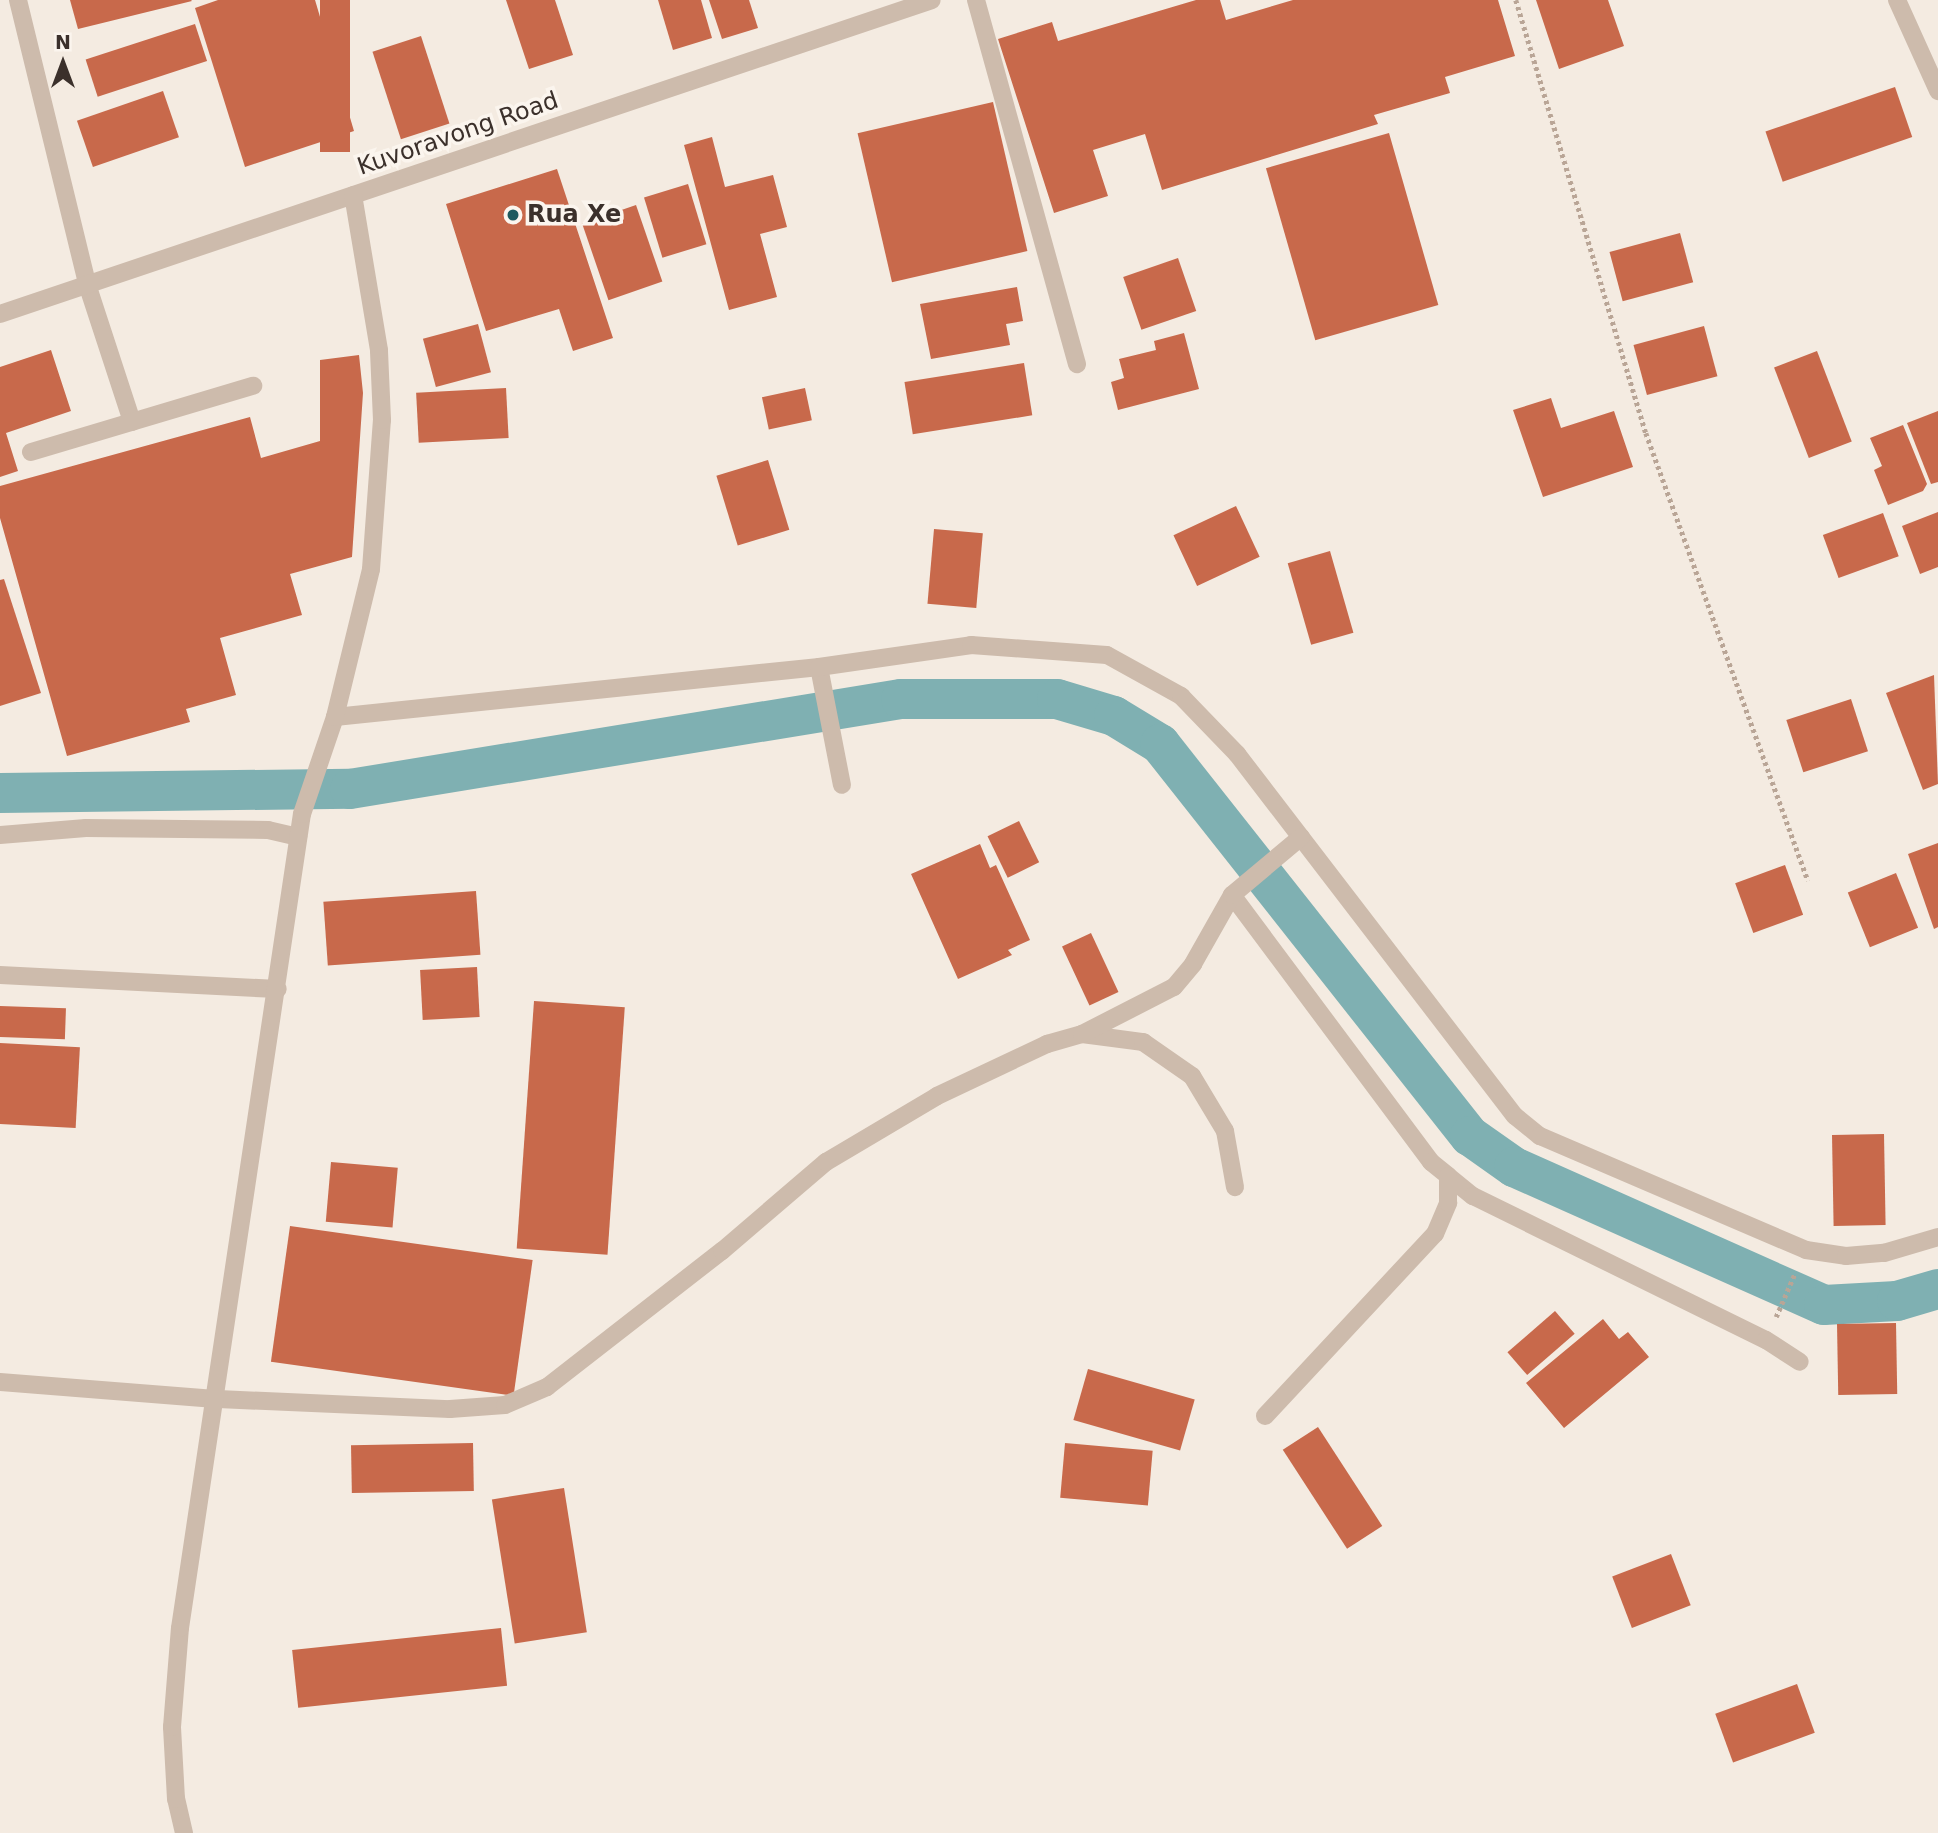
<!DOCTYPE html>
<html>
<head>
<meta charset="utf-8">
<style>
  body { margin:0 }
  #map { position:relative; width:1938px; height:1833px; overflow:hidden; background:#f4ebe1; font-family:"DejaVu Sans",sans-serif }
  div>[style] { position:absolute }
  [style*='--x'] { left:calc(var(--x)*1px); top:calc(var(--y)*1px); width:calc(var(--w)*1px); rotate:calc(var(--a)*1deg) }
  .canal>* { height:40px; margin:-20px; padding:0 20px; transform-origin:20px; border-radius:20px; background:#7fb0b2 }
  .building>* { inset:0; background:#c8694b; transform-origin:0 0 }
  .path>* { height:4.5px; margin-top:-2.25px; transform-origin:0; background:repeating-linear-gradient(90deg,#b9a596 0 3.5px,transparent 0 7px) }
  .minor>* { height:18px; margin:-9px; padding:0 9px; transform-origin:9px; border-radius:9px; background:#cdbbac }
  .dots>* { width:19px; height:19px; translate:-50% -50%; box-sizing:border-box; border:4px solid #fbf5ee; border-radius:50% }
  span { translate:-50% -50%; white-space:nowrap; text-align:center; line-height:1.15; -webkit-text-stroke:7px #fbf5ee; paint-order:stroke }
  .street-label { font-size:24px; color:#3b302b }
  .poi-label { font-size:24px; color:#3b302b; font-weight:700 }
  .left { translate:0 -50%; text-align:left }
  .north { position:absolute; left:28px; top:28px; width:70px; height:70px; -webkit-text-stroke:5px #fbf5ee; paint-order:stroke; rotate:0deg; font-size:19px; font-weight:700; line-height:28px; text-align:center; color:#3b302b }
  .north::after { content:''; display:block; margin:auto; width:24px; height:32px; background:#3b302b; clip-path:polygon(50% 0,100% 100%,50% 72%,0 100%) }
</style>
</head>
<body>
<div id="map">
  <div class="canal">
    <div style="--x:0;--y:793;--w:350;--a:-0.7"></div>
    <div style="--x:350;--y:789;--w:558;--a:-9.28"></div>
    <div style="--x:901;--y:699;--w:156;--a:0"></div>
    <div style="--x:1057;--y:699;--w:59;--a:16.6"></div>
    <div style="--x:1114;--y:716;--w:54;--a:31.3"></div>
    <div style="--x:1160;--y:744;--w:500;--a:51.7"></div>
    <div style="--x:1470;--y:1136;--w:54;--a:35.2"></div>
    <div style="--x:1514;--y:1167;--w:339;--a:24"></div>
    <div style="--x:1824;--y:1305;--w:73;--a:-3.1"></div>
    <div style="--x:1897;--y:1301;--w:43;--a:-16.3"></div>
  </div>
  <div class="building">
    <div style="clip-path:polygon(70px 0,191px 0,192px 1px,78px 29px)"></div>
    <div style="clip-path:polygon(218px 0,315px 0,354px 131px,245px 167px,195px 8px)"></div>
    <div style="left:320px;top:0;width:30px;height:152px"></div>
    <div style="clip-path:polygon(506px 0,555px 0,573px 55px,529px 69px)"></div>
    <div style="clip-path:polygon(658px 0,701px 0,712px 38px,673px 50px)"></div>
    <div style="clip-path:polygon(709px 0,749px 0,758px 28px,722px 39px)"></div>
    <div style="clip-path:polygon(1196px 0,1220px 0,1226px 20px,1293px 0,1498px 0,1515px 56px,1445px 77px,1450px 93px,1374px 115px,1378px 124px,1162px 190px,1145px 134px,1093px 150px,1108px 196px,1054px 213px,998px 39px,1052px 22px,1058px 41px)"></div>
    <div style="clip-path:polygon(1536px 0,1608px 0,1624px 46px,1559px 69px)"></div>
    <div style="left:195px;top:24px;width:39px;height:115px;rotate:72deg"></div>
    <div style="left:421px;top:36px;width:92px;height:51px;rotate:72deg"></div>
    <div style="left:1895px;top:87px;width:53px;height:137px;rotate:71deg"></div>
    <div style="left:163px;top:91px;width:49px;height:91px;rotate:71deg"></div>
    <div style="left:993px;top:102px;width:153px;height:139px;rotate:77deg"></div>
    <div style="left:1389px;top:133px;width:179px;height:128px;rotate:74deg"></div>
    <div style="clip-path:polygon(712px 137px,725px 187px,773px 175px,787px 227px,760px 234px,777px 297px,729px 310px,684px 145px)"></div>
    <div style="clip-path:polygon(557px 169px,613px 338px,573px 351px,559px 309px,486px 331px,446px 204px)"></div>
    <div style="left:688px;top:184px;width:63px;height:46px;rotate:73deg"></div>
    <div style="left:636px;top:205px;width:81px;height:57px;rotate:71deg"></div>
    <div style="left:1680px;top:233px;width:51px;height:73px;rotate:75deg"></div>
    <div style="left:1178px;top:258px;width:56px;height:58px;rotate:71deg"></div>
    <div style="clip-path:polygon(1017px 287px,1023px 321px,1006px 324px,1010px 345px,931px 359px,920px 304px)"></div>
    <div style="left:478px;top:324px;width:50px;height:57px;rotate:75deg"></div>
    <div style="left:1704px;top:326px;width:52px;height:73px;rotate:75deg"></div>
    <div style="clip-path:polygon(1184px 333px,1199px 389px,1118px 410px,1111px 382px,1124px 378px,1119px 359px,1156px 350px,1154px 341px)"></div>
    <div style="clip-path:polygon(51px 350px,71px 411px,6px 433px,18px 471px,0 477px,0 367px)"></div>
    <div style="left:1817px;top:351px;width:97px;height:46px;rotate:69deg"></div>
    <div style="clip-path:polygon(359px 355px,363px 393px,352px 557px,290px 574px,302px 615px,220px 638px,236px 695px,186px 709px,190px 722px,67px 756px,0 518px,0 486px,250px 417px,261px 458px,320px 441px,320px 360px)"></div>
    <div style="left:1024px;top:363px;width:53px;height:121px;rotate:81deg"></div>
    <div style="left:506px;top:388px;width:50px;height:90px;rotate:87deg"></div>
    <div style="left:805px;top:388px;width:33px;height:44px;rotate:78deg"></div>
    <div style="clip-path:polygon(1551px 398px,1561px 428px,1614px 411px,1633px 467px,1543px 497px,1513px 410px)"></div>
    <div style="clip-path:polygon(1938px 411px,1938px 482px,1931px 484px,1907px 423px)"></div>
    <div style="clip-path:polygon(1903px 425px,1927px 484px,1923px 491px,1888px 505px,1874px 470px,1882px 466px,1870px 438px)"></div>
    <div style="left:768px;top:460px;width:73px;height:54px;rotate:73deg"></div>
    <div style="left:1236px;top:506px;width:56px;height:69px;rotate:65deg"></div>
    <div style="clip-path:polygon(1938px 512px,1938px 567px,1920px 574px,1902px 526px)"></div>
    <div style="left:1883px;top:513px;width:46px;height:64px;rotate:70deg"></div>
    <div style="left:934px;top:529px;width:49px;height:75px;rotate:5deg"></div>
    <div style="left:1330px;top:551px;width:85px;height:44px;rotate:74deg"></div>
    <div style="clip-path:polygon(4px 579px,41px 693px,0 706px,0 580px)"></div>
    <div style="clip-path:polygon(1934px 675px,1938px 784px,1923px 790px,1886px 693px)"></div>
    <div style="left:1851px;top:699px;width:55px;height:68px;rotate:72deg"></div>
    <div style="left:1019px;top:821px;width:46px;height:35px;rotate:64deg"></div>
    <div style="clip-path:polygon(1938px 843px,1938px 927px,1934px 929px,1908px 854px)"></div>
    <div style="clip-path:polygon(980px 844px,990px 868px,996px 865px,1030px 940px,1008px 950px,1012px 955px,958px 979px,911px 874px)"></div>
    <div style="left:1785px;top:865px;width:53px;height:53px;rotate:70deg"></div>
    <div style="left:1896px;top:873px;width:59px;height:52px;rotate:68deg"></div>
    <div style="left:476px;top:891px;width:64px;height:153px;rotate:86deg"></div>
    <div style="left:1091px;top:933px;width:65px;height:32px;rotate:65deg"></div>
    <div style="left:477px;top:967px;width:50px;height:57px;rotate:87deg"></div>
    <div style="left:534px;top:1001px;width:91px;height:248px;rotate:4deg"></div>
    <div style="left:0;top:1006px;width:66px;height:31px;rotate:2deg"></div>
    <div style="left:0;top:1043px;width:80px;height:81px;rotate:3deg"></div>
    <div style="left:1884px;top:1134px;width:91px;height:52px;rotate:89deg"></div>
    <div style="left:331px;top:1162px;width:67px;height:60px;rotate:5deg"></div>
    <div style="left:290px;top:1226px;width:245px;height:137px;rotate:8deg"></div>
    <div style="left:1555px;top:1311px;width:30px;height:63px;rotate:49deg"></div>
    <div style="clip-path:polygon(1603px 1319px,1619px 1339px,1628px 1332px,1649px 1357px,1564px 1428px,1526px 1383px)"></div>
    <div style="left:1896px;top:1323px;width:71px;height:59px;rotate:89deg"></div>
    <div style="left:1088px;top:1369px;width:111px;height:53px;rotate:16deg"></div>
    <div style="left:1318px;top:1427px;width:118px;height:42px;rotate:57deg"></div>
    <div style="left:473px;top:1443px;width:48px;height:122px;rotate:89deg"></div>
    <div style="left:1065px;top:1443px;width:88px;height:55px;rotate:5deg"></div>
    <div style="left:564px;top:1488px;width:146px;height:73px;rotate:81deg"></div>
    <div style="left:1671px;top:1554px;width:55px;height:63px;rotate:69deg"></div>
    <div style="left:501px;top:1628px;width:58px;height:210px;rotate:84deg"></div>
    <div style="left:1797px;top:1684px;width:52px;height:87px;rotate:70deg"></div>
  </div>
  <div class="path">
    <div style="--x:1516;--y:0;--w:452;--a:73.3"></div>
    <div style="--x:1646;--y:433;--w:476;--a:70.1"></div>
    <div style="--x:1776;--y:1317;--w:48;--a:-66.6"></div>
  </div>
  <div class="minor">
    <div style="--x:18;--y:0;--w:292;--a:76.3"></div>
    <div style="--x:87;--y:284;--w:145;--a:71.9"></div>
    <div style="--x:976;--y:0;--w:378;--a:74.5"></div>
    <div style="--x:1897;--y:0;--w:100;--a:65.7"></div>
    <div style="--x:0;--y:314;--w:983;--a:-18.62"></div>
    <div style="--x:31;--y:452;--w:232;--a:-16.6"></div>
    <div style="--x:819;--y:667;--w:120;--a:79"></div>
    <div style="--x:335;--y:717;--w:487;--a:-5.9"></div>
    <div style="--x:819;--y:667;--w:154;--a:-8.2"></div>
    <div style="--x:971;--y:645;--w:136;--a:4.2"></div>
    <div style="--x:1107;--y:655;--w:85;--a:29"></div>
    <div style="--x:1181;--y:696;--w:81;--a:46"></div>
    <div style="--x:1237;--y:754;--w:456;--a:52.5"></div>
    <div style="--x:1515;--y:1116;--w:32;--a:39"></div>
    <div style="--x:1540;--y:1136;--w:289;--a:23.2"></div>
    <div style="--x:1806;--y:1250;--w:40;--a:8.5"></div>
    <div style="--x:1846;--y:1256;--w:38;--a:-5"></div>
    <div style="--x:1884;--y:1253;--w:56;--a:-16.5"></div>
    <div style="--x:0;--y:835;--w:86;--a:-4.7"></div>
    <div style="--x:86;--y:828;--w:182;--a:0.6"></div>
    <div style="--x:268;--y:830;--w:31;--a:13"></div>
    <div style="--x:1232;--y:895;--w:333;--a:53.3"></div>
    <div style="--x:1431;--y:1162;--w:22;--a:39"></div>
    <div style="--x:1448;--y:1176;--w:32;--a:39"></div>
    <div style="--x:1473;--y:1196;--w:326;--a:26.2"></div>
    <div style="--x:1766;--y:1340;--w:40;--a:32.9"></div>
    <div style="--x:0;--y:975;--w:278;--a:2.9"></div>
    <div style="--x:1082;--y:1034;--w:62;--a:7.5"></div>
    <div style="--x:1143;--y:1042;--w:60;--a:34.8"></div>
    <div style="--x:1192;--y:1076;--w:64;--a:59"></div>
    <div style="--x:1225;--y:1131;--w:57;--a:79.9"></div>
    <div style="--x:0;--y:1382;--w:219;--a:4.5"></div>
    <div style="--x:218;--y:1399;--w:232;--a:2.5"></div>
    <div style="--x:450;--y:1409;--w:55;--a:-4.2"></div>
    <div style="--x:505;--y:1405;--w:46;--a:-23.2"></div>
    <div style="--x:547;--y:1387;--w:222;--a:-37.9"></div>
    <div style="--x:722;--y:1251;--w:137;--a:-40.6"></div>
    <div style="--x:826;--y:1162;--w:129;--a:-30.7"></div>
    <div style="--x:937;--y:1096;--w:122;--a:-25.3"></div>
    <div style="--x:1047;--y:1044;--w:36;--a:-16"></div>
    <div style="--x:1082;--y:1034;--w:103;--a:-27.1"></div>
    <div style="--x:1174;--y:987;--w:30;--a:-50"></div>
    <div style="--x:1193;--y:964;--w:79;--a:-60.5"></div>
    <div style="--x:1232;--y:895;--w:90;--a:-40"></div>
    <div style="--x:1265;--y:1416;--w:249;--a:-47"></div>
    <div style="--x:1435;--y:1234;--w:34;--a:-67"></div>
    <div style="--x:1448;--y:1203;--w:27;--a:-90"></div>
    <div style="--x:184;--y:1833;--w:35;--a:-103"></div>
    <div style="--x:176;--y:1799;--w:72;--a:-93.2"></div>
    <div style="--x:172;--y:1727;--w:99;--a:-85.4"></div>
    <div style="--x:180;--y:1628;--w:823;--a:-81.48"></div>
    <div style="--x:302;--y:814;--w:102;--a:-71.2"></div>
    <div style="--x:335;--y:717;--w:152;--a:-76.3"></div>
    <div style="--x:371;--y:569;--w:149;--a:-85.8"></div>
    <div style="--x:382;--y:420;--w:70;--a:-92.5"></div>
    <div style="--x:379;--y:350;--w:157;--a:-99.5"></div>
  </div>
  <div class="dots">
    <div style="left:513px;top:215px;background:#1f5a5e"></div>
  </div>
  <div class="street-label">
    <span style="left:458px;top:134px;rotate:-19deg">Kuvoravong Road</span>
  </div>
  <div class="poi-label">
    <span class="left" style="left:527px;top:215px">Rua Xe</span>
  </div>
  <div class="north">N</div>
</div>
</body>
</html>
